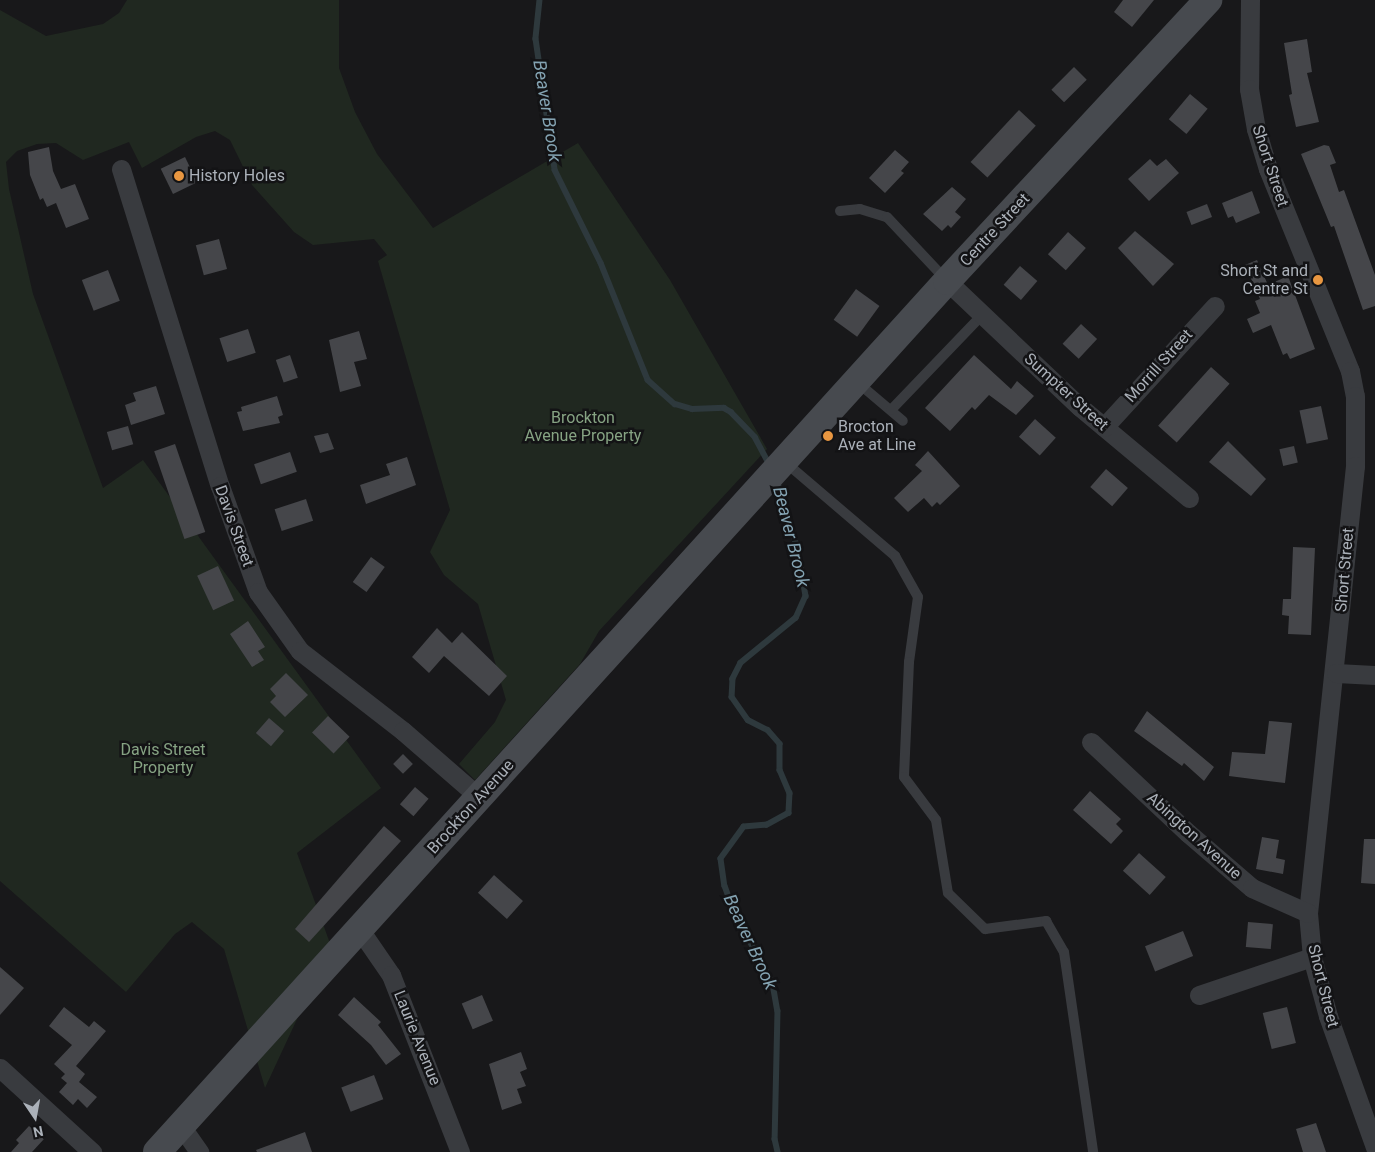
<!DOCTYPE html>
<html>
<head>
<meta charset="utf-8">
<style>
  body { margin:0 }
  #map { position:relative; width:1375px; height:1152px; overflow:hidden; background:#18181a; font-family:Roboto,sans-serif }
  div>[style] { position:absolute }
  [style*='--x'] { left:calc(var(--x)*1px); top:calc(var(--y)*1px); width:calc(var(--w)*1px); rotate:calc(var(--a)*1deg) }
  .green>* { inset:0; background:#202820 }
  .stream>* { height:5.5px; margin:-2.75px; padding:0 2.75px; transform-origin:2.75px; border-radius:2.75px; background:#2e393d }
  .building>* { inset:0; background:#45464a; transform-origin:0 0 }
  .lane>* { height:10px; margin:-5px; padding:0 5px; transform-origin:5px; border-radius:5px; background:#393b3f }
  .street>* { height:19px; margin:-9.5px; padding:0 9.5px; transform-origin:9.5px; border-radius:9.5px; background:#393b3f }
  .secondary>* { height:28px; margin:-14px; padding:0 14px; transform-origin:14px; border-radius:14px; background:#474a4f }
  .dots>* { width:14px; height:14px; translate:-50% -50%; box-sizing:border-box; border:2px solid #131315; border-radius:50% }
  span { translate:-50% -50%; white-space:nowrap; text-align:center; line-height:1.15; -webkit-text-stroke:5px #131315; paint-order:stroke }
  .street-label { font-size:16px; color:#abb1b9 }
  .poi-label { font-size:16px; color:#abb1b9 }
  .left { translate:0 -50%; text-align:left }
  .right { translate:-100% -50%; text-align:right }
  .park-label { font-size:16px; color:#86a383 }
  .water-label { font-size:18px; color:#84a3b2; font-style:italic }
  .north { position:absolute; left:10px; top:1092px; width:50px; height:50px; -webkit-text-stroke:4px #131315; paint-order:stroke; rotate:168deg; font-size:14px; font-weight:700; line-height:20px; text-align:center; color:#abb1b9 }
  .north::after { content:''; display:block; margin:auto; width:18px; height:22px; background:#abb1b9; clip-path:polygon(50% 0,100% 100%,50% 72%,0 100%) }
</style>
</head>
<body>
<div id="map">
  <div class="green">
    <div style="clip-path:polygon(127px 0,339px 0,339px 68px,355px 112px,377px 154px,433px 228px,578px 143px,670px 280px,767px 449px,599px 631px,580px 664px,475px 780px,459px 764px,495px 722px,506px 700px,478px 604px,444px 575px,430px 552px,450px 510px,378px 261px,387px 255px,374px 239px,313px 245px,294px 232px,252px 185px,230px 140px,215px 131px,196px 137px,142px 168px,129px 142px,83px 160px,56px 143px,37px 144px,17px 151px,6px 162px,9px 189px,33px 294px,103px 488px,143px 460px,381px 788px,297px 853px,331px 946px,265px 1088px,224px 949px,192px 922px,175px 934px,126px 992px,0 881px,0 10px,46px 36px,103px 24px,119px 13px)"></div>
  </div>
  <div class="stream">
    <div style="--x:540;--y:0;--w:39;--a:96"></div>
    <div style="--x:536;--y:39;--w:132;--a:81.7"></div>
    <div style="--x:555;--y:170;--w:104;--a:63.7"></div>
    <div style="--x:601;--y:263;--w:126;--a:68.1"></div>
    <div style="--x:648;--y:380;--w:36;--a:42"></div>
    <div style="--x:675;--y:404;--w:18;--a:16"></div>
    <div style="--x:692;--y:409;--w:32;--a:-2"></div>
    <div style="--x:724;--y:408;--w:8;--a:30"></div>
    <div style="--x:731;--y:412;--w:35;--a:46"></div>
    <div style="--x:755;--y:437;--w:32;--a:62"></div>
    <div style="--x:777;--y:480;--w:69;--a:73.1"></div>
    <div style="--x:797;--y:546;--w:51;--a:79.8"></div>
    <div style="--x:806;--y:596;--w:24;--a:114"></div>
    <div style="--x:796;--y:618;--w:71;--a:140.7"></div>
    <div style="--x:741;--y:663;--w:18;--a:117"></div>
    <div style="--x:733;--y:679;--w:18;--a:93"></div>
    <div style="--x:732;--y:697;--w:28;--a:55"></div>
    <div style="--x:748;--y:720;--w:22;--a:27"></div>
    <div style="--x:768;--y:730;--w:18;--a:49"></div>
    <div style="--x:780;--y:744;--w:26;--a:90"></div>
    <div style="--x:780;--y:770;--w:25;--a:67"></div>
    <div style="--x:790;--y:793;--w:20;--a:93"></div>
    <div style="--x:789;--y:813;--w:25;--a:151"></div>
    <div style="--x:767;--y:825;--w:23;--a:175"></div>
    <div style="--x:744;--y:827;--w:39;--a:126"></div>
    <div style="--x:721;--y:859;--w:27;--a:82"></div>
    <div style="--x:725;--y:886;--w:29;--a:70"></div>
    <div style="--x:735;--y:913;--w:81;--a:61.8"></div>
    <div style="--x:773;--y:984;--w:27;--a:80"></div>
    <div style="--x:778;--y:1011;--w:128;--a:91.3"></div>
    <div style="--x:775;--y:1139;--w:13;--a:77"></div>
  </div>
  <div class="building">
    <div style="clip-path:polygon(1123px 0,1154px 0,1132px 27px,1114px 12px)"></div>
    <div style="clip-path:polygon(1307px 39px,1312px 72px,1307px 73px,1319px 122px,1296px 127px,1289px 95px,1292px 94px,1284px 43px)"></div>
    <div style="left:1074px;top:67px;width:18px;height:32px;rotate:45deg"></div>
    <div style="left:1190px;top:94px;width:23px;height:33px;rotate:40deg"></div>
    <div style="left:1019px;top:110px;width:23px;height:71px;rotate:43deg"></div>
    <div style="clip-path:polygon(1324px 145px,1329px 146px,1336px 163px,1330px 165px,1339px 192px,1344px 190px,1375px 275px,1375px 306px,1363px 310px,1334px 226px,1331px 227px,1301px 154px)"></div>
    <div style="clip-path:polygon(49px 147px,53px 171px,61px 189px,75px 184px,89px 219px,66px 228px,56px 203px,47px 207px,43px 198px,40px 200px,30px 175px,28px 152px)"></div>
    <div style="clip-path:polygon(895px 150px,909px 162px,901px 171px,904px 173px,885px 193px,869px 178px)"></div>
    <div style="left:185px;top:157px;width:28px;height:27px;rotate:64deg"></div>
    <div style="clip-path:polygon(1150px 159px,1157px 166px,1166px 159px,1179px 173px,1149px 201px,1128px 179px)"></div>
    <div style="clip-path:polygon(952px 187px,966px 199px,955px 212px,961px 217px,951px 228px,948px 225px,942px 231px,923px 214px)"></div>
    <div style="clip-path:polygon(1252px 191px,1260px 213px,1236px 223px,1233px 216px,1228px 218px,1222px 203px)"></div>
    <div style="left:1207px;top:204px;width:14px;height:22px;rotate:69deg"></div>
    <div style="clip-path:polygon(1135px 231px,1174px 264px,1153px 286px,1118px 248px)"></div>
    <div style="left:1068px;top:232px;width:24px;height:30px;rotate:42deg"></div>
    <div style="left:219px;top:239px;width:31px;height:24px;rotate:75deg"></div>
    <div style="clip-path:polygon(1257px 260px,1268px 285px,1288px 276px,1315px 349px,1290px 359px,1287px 353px,1283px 355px,1271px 325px,1253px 333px,1247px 319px,1260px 313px,1255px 301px,1260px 299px,1245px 265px)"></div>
    <div style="left:1020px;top:266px;width:23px;height:25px;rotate:41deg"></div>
    <div style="left:108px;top:270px;width:33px;height:28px;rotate:69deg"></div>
    <div style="left:856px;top:289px;width:29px;height:38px;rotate:36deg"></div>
    <div style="left:1081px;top:324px;width:22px;height:27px;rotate:43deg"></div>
    <div style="left:248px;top:329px;width:25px;height:30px;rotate:72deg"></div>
    <div style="clip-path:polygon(359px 331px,367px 359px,354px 362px,361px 386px,340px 392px,329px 340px)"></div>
    <div style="left:290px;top:355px;width:24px;height:15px;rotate:71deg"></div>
    <div style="clip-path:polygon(974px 355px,1011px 389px,1017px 381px,1034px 396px,1016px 415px,989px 395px,975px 410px,972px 407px,950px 431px,925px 408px)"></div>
    <div style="left:1211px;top:367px;width:25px;height:79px;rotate:42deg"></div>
    <div style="clip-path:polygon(156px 386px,165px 414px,131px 425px,125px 405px,136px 401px,133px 393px)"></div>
    <div style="clip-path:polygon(277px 396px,283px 415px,278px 417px,280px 423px,243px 431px,237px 412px,242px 411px,241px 407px)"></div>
    <div style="left:1321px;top:406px;width:34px;height:22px;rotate:78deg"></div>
    <div style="left:1035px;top:419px;width:28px;height:24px;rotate:42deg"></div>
    <div style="left:128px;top:426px;width:19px;height:22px;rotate:74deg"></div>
    <div style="clip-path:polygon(328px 433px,334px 449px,320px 453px,314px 436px)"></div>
    <div style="clip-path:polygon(1228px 441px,1266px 479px,1251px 496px,1209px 462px)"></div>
    <div style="left:175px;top:444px;width:93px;height:22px;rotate:71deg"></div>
    <div style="left:1294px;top:446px;width:17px;height:15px;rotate:77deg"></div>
    <div style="clip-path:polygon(928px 451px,960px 486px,940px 505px,937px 502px,932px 507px,924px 498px,908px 512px,894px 498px,922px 471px,915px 465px)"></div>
    <div style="left:290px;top:452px;width:21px;height:38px;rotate:71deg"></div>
    <div style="clip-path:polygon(407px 457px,416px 485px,366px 504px,360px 485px,390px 475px,386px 464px)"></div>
    <div style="left:1106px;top:469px;width:29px;height:24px;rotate:41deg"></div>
    <div style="left:306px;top:499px;width:23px;height:33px;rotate:72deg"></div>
    <div style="clip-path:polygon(1293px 547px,1315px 548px,1311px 635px,1288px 634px,1289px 616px,1282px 615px,1283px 599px,1291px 599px)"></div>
    <div style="left:371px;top:557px;width:17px;height:31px;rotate:36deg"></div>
    <div style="left:218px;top:566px;width:38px;height:23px;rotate:65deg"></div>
    <div style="clip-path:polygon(248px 621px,265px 647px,258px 651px,264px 660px,252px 667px,230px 634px)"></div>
    <div style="clip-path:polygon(437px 628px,452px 643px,462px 632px,507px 676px,489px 696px,444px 656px,429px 673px,412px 657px)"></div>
    <div style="clip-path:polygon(286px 673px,308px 695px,285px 717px,270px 702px,276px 696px,270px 689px)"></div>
    <div style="clip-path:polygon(1147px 711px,1214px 767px,1204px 781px,1184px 763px,1182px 766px,1134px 731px)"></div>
    <div style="left:328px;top:716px;width:30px;height:23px;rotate:44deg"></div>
    <div style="left:269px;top:718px;width:20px;height:20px;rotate:41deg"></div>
    <div style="clip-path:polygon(1269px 721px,1292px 723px,1285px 783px,1229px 776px,1232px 752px,1265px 754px)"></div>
    <div style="left:403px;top:754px;width:14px;height:14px;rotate:45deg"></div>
    <div style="left:415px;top:787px;width:18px;height:23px;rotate:41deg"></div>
    <div style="clip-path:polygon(1090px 791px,1121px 819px,1116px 824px,1123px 831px,1111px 844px,1073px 810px)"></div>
    <div style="clip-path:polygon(384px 826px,401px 841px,309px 942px,295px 929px)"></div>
    <div style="clip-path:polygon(1262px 837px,1279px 840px,1276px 858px,1285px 860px,1283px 874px,1256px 869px)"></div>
    <div style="clip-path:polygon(1364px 839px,1375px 839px,1375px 884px,1361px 883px)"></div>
    <div style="left:1139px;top:853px;width:36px;height:24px;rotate:42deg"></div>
    <div style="left:494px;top:875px;width:39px;height:24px;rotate:42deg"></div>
    <div style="left:1248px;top:922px;width:25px;height:25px;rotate:5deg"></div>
    <div style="left:1183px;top:931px;width:27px;height:41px;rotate:68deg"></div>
    <div style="clip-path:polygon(0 967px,24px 988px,0 1015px)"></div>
    <div style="left:482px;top:995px;width:28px;height:22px;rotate:67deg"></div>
    <div style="clip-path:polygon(354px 997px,381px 1022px,378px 1025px,401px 1054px,386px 1065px,371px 1045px,338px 1015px)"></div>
    <div style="clip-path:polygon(64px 1007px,89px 1027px,94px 1021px,106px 1031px,76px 1066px,85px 1074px,79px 1082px,97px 1097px,87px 1108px,78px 1099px,73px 1105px,59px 1092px,67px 1083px,61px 1078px,65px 1074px,54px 1064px,72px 1045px,49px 1026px)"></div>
    <div style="left:1287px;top:1007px;width:37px;height:25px;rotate:76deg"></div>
    <div style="clip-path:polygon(521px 1052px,527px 1069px,520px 1072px,526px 1086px,517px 1089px,522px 1103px,502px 1110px,489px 1064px)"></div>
    <div style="left:374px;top:1075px;width:26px;height:35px;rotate:69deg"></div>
    <div style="clip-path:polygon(1316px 1123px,1326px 1152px,1303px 1152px,1296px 1129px)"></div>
    <div style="clip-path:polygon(29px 1126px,44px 1139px,32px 1152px,11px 1152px,19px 1143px,16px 1140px)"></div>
    <div style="clip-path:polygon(305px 1132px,312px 1152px,257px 1152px,256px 1150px)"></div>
  </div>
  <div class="lane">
    <div style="--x:840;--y:211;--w:20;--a:-6"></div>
    <div style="--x:860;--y:209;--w:28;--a:17"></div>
    <div style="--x:887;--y:217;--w:88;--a:46.8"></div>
    <div style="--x:857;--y:382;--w:60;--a:40.3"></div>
    <div style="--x:891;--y:410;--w:133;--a:-46.2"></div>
    <div style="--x:785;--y:462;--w:145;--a:40.5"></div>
    <div style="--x:895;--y:556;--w:47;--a:60.7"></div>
    <div style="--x:918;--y:597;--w:66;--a:97.9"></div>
    <div style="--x:909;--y:662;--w:115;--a:92.5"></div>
    <div style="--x:904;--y:777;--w:54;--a:53.3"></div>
    <div style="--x:936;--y:820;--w:74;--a:80.7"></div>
    <div style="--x:948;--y:893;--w:52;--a:44.2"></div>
    <div style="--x:985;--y:929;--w:62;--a:-7.5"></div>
    <div style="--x:1046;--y:921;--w:36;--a:60"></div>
    <div style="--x:1064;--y:952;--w:202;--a:81.7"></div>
  </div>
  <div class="street">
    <div style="--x:1250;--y:0;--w:89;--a:90.6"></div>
    <div style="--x:1249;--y:89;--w:41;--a:80.1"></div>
    <div style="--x:1256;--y:129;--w:42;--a:73.3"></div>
    <div style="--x:1268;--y:169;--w:218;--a:67.9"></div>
    <div style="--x:1350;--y:371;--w:25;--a:79"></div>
    <div style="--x:1355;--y:396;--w:70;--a:90"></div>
    <div style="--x:1355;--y:466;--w:449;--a:96"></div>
    <div style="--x:1308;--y:913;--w:44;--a:84.8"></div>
    <div style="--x:1312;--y:957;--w:61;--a:74.8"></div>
    <div style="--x:1328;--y:1016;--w:139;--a:70.3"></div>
    <div style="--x:121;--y:169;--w:332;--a:72.7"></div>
    <div style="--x:220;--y:486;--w:113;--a:70.3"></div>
    <div style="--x:258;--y:592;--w:72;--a:54.6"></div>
    <div style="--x:300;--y:651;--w:130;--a:37.8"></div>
    <div style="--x:403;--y:731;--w:102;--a:41"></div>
    <div style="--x:947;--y:281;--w:183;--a:43.5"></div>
    <div style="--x:1080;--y:407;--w:142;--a:39.9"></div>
    <div style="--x:1104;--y:427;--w:164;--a:-47.5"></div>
    <div style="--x:1336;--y:673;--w:39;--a:3"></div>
    <div style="--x:1091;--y:742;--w:133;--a:43.2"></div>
    <div style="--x:1188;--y:833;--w:84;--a:40.7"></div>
    <div style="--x:1252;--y:888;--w:61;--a:24.1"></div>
    <div style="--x:360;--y:930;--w:55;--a:55.4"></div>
    <div style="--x:391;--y:975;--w:190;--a:68.7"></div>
    <div style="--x:1199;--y:995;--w:119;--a:-18.6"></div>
    <div style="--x:0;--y:1068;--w:125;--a:42.4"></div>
    <div style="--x:181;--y:1126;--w:32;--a:55"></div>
  </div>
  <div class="secondary">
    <div style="--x:157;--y:1152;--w:1176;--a:-47.79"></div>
    <div style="--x:947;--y:281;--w:384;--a:-47.1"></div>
  </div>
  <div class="dots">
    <div style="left:179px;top:176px;background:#e99741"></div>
    <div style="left:1318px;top:280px;background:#e99741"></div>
    <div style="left:828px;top:436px;background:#e99741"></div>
  </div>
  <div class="street-label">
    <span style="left:1270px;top:166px;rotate:72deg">Short Street</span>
    <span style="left:995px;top:230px;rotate:-47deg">Centre Street</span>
    <span style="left:1159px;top:366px;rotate:-48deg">Morrill Street</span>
    <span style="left:1066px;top:392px;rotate:42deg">Sumpter Street</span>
    <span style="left:234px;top:526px;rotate:70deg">Davis Street</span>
    <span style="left:1345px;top:570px;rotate:-85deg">Short Street</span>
    <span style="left:471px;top:807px;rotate:-48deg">Brockton Avenue</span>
    <span style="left:1194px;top:836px;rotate:42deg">Abington Avenue</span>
    <span style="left:1323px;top:986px;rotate:76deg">Short Street</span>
    <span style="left:417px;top:1038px;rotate:68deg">Laurie Avenue</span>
  </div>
  <div class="poi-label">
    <span class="left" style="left:189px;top:176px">History Holes</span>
    <span class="right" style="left:1308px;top:280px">Short St and<br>Centre St</span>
    <span class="left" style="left:838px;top:436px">Brocton<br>Ave at Line</span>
  </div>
  <div class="park-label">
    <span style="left:583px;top:427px">Brockton<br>Avenue Property</span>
    <span style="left:163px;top:759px">Davis Street<br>Property</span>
  </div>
  <div class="water-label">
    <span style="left:547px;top:111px;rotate:81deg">Beaver Brook</span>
    <span style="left:791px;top:537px;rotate:76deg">Beaver Brook</span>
    <span style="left:750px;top:942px;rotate:65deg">Beaver Brook</span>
  </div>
  <div class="north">N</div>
</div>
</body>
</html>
